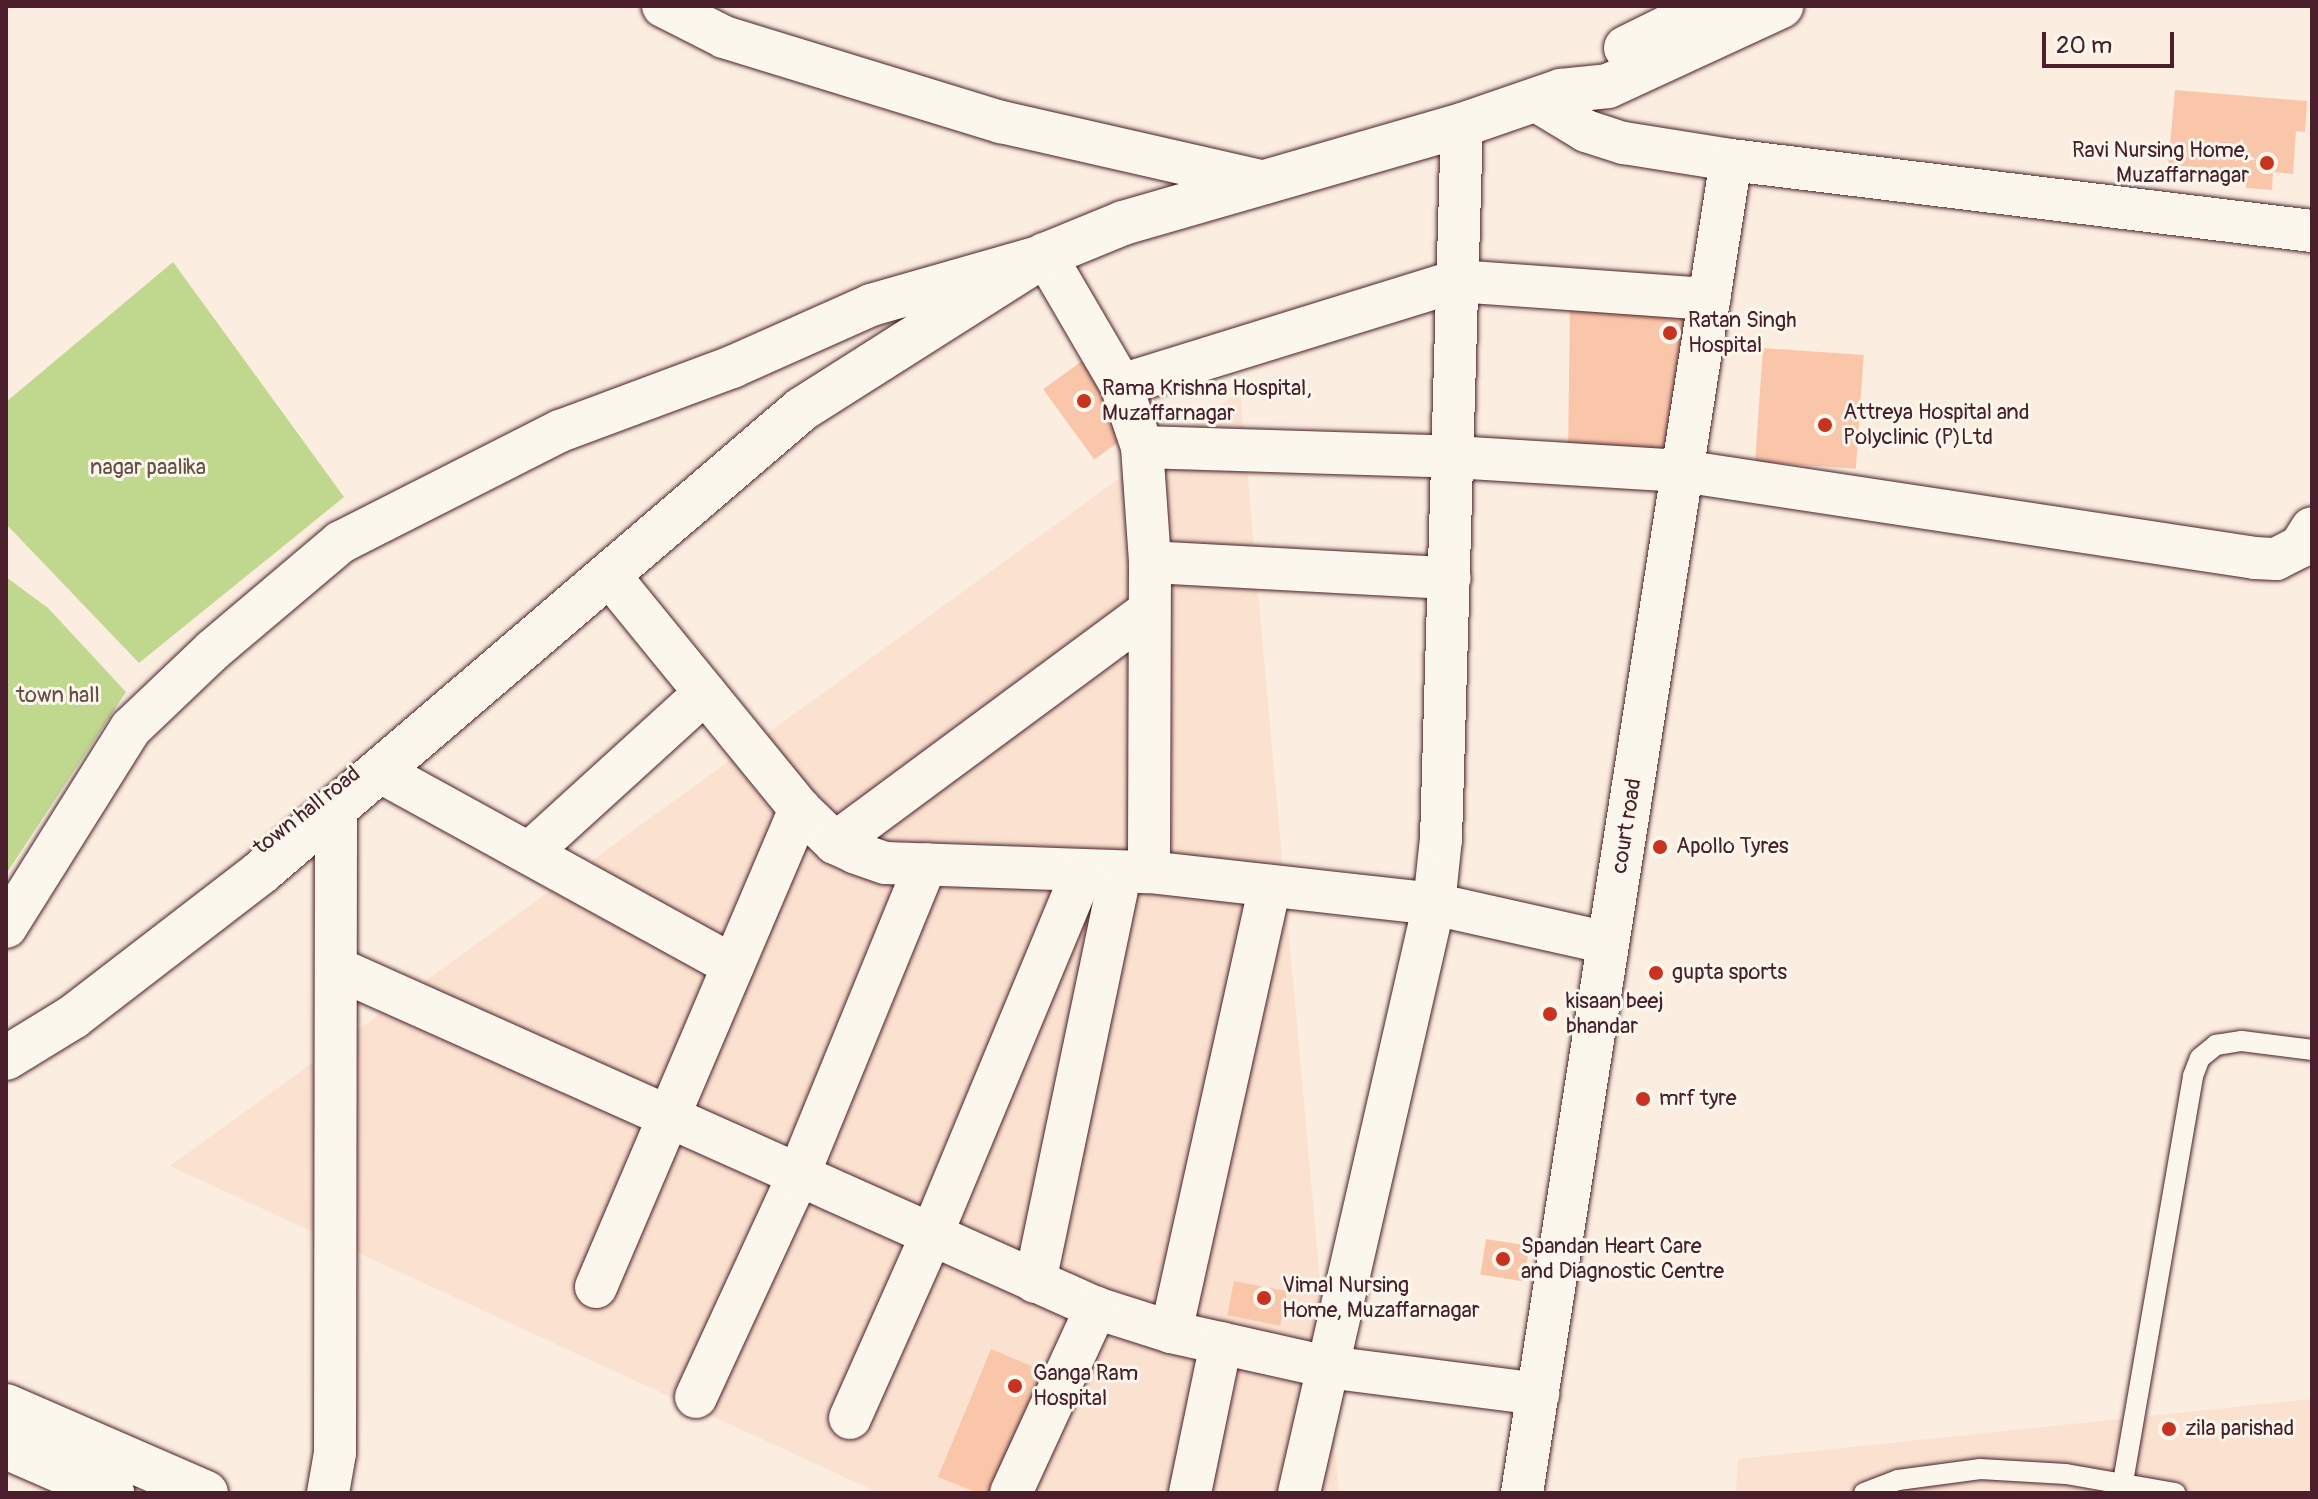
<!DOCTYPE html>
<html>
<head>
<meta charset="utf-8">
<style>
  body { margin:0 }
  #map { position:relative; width:2318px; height:1499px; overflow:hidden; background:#fbeddf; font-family:Pangolin,sans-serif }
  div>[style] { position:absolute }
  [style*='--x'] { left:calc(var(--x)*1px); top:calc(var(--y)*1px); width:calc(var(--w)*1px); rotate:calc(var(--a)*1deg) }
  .built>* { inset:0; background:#fbe1cf }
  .green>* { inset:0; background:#c0d88e }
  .building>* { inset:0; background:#fac6aa; transform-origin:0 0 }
  .roads { filter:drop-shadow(0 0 2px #4a1f2b) drop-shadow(0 0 2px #4a1f2b) }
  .lane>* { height:20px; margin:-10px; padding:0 10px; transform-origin:10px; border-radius:10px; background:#fbf7ec }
  .street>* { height:42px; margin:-21px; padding:0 21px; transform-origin:21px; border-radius:21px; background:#fbf7ec }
  .secondary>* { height:44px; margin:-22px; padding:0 22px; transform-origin:22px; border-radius:22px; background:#fbf7ec }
  .primary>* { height:44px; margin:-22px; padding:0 22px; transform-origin:22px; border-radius:22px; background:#fbf7ec }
  .dots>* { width:22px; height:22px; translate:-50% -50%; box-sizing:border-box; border:4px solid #fbf7ec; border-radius:50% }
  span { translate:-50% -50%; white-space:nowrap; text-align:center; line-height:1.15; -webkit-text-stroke:6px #fbf7ec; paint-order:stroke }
  .poi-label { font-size:22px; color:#4a1f2b }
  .right { translate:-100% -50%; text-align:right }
  .left { translate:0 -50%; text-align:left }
  .park-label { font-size:22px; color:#684d44 }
  .street-label { font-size:22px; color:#4a1f2b }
  .frame { position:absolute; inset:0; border:8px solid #4a1f2b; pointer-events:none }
  .scale { position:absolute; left:2042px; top:32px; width:132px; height:36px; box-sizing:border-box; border:4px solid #4a1f2b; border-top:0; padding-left:10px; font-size:24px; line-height:28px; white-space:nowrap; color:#4a1f2b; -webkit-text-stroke:6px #fbf7ec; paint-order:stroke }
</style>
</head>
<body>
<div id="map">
  <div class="built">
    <div style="clip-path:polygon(1240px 391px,1339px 1493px,879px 1493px,170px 1166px)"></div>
    <div style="clip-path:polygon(2312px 1399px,2312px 1493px,1736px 1493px,1738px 1459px)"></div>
  </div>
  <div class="green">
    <div style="clip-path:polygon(173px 262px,344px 497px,139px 663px,6px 524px,6px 402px)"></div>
    <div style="clip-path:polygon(6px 577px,48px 608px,126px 692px,6px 874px)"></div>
  </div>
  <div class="building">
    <div style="clip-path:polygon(2175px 90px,2307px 101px,2305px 132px,2296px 131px,2293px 174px,2273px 172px,2272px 190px,2246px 188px,2247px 171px,2168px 165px)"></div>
    <div style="clip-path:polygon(1570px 305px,1700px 310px,1683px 431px,1659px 452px,1568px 455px)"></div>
    <div style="left:1763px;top:348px;width:101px;height:114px;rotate:4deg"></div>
    <div style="left:1082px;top:361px;width:87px;height:48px;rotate:54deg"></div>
    <div style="left:1486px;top:1239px;width:44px;height:36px;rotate:9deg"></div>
    <div style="left:1234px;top:1281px;width:54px;height:35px;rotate:11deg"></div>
    <div style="clip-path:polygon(991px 1349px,1057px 1377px,1008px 1493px,978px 1493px,938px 1477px)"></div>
  </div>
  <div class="roads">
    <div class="lane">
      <div style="--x:2123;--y:1482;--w:412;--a:-80.2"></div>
      <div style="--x:2193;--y:1076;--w:19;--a:-69"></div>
      <div style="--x:2200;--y:1058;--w:21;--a:-39"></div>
      <div style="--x:2216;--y:1045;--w:26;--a:-9"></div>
      <div style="--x:2242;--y:1041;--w:71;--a:7.3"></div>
      <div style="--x:1864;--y:1493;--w:36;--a:-21"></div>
      <div style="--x:1898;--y:1480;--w:83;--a:-7.6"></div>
      <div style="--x:1980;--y:1469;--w:86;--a:3.3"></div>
      <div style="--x:2066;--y:1474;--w:111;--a:9.9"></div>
    </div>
    <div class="street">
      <div style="--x:663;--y:6;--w:68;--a:26.9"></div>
      <div style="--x:724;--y:37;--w:290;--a:17.1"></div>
      <div style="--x:1001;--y:122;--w:272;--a:12.8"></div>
      <div style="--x:1535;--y:100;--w:60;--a:31.3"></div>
      <div style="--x:1586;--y:131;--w:40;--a:18"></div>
      <div style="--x:1624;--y:143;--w:108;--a:9"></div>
      <div style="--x:1731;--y:160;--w:585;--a:6.97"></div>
      <div style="--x:1121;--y:385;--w:352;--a:-17.2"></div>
      <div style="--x:1457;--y:281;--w:253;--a:4.1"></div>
      <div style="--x:1142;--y:447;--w:312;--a:1.8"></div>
      <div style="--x:1454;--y:457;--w:228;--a:3.5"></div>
      <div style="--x:1682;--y:471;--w:580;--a:8.63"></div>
      <div style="--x:2255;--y:558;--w:21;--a:3"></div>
      <div style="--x:2276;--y:559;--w:27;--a:-27"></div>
      <div style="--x:2300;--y:547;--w:22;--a:-58"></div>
      <div style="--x:1150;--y:562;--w:300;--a:3.1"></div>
      <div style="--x:581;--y:597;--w:36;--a:-38"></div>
      <div style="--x:609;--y:575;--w:302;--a:50.8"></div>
      <div style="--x:800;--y:809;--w:49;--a:44.2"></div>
      <div style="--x:835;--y:843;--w:23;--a:25"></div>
      <div style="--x:856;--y:853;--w:31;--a:19"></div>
      <div style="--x:885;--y:863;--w:264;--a:2"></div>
      <div style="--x:1149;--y:872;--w:287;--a:6.4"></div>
      <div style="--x:1434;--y:904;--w:178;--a:12.6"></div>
      <div style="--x:379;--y:771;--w:404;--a:28.8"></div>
      <div style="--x:835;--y:843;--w:390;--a:-36.5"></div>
      <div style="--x:529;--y:853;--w:238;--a:-42.3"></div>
      <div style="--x:6;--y:927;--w:235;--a:-57.9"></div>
      <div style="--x:131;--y:728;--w:113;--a:-43.6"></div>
      <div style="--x:213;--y:650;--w:167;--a:-40.2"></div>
      <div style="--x:341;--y:542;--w:246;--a:-26.9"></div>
      <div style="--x:560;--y:431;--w:184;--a:-20.4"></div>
      <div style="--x:732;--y:367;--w:152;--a:-24"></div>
      <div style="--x:871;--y:305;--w:181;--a:-16"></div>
      <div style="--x:1045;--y:255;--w:151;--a:59.7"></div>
      <div style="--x:1121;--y:385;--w:65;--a:71.3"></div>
      <div style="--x:1142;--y:447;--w:115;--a:86"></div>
      <div style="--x:1150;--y:562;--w:310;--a:90.2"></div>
      <div style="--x:336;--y:968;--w:833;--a:24.1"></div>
      <div style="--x:1096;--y:1308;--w:79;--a:17.7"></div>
      <div style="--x:1171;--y:1332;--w:161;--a:12.6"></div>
      <div style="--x:1328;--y:1367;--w:212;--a:7.3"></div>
      <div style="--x:1035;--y:1282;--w:419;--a:-78.2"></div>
      <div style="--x:596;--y:1287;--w:520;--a:-66.89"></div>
      <div style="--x:1171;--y:1332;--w:457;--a:-77.5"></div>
      <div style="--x:696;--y:1397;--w:243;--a:-65.2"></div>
      <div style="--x:798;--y:1176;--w:337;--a:-67.7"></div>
      <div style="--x:850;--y:1418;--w:199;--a:-66"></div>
      <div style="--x:931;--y:1236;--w:396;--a:-67.4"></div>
      <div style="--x:328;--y:1493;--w:41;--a:-80.1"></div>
      <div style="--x:335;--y:1453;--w:645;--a:-89.91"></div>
      <div style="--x:1011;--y:1493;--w:204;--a:-65.3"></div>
      <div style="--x:1190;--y:1493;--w:153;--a:-78.3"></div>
      <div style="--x:1299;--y:1493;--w:604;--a:-77.09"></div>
      <div style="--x:1434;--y:904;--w:65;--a:-83.9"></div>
      <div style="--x:1441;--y:839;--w:714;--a:-88.32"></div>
      <div style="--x:1522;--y:1493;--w:1349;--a:-81.09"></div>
    </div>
    <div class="secondary">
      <div style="--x:6;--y:1406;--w:218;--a:23.5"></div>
      <div style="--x:6;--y:1447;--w:116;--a:23.5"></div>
    </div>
    <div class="primary">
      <div style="--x:1626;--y:48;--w:95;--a:-26.3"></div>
      <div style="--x:6;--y:1058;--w:79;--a:-31.5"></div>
      <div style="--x:73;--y:1017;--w:236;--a:-37.6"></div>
      <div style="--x:260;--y:873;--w:713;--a:-40.57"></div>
      <div style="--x:802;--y:409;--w:288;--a:-32.4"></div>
      <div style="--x:1045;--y:255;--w:84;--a:-22.3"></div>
      <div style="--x:1123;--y:223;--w:353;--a:-16.1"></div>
      <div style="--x:1462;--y:125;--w:105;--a:-19"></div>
      <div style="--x:1561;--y:91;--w:47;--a:-6.1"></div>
      <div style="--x:1608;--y:86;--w:191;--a:-24.8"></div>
    </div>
  </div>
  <div class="dots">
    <div style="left:2267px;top:163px;background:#c8321e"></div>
    <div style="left:1670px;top:333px;background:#c8321e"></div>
    <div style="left:1084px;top:401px;background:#c8321e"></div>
    <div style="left:1825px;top:425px;background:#c8321e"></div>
    <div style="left:1660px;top:847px;background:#c8321e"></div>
    <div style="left:1656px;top:973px;background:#c8321e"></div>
    <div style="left:1550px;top:1014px;background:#c8321e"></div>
    <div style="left:1643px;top:1099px;background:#c8321e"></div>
    <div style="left:1503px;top:1259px;background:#c8321e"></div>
    <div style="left:1264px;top:1298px;background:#c8321e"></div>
    <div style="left:1015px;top:1386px;background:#c8321e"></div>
    <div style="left:2169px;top:1429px;background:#c8321e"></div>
  </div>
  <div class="poi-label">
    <span class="right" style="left:2249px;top:163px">Ravi Nursing Home,<br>Muzaffarnagar</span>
    <span class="left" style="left:1688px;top:333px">Ratan Singh<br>Hospital</span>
    <span class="left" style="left:1102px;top:401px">Rama Krishna Hospital,<br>Muzaffarnagar</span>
    <span class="left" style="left:1843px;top:425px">Attreya Hospital and<br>Polyclinic (P)Ltd</span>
    <span class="left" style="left:1676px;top:847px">Apollo Tyres</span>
    <span class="left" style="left:1672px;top:973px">gupta sports</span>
    <span class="left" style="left:1566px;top:1014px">kisaan beej<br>bhandar</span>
    <span class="left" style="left:1659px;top:1099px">mrf tyre</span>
    <span class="left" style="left:1521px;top:1259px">Spandan Heart Care<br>and Diagnostic Centre</span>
    <span class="left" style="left:1282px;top:1298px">Vimal Nursing<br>Home, Muzaffarnagar</span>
    <span class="left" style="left:1033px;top:1386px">Ganga Ram<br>Hospital</span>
    <span class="left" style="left:2185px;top:1429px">zila parishad</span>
  </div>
  <div class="park-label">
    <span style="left:148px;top:468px">nagar paalika</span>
    <span style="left:58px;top:696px">town hall</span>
  </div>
  <div class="street-label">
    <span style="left:307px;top:811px;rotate:-38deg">town hall road</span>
    <span style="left:1627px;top:826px;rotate:-81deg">court road</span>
  </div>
  <div class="frame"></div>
  <div class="scale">20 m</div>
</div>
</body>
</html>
